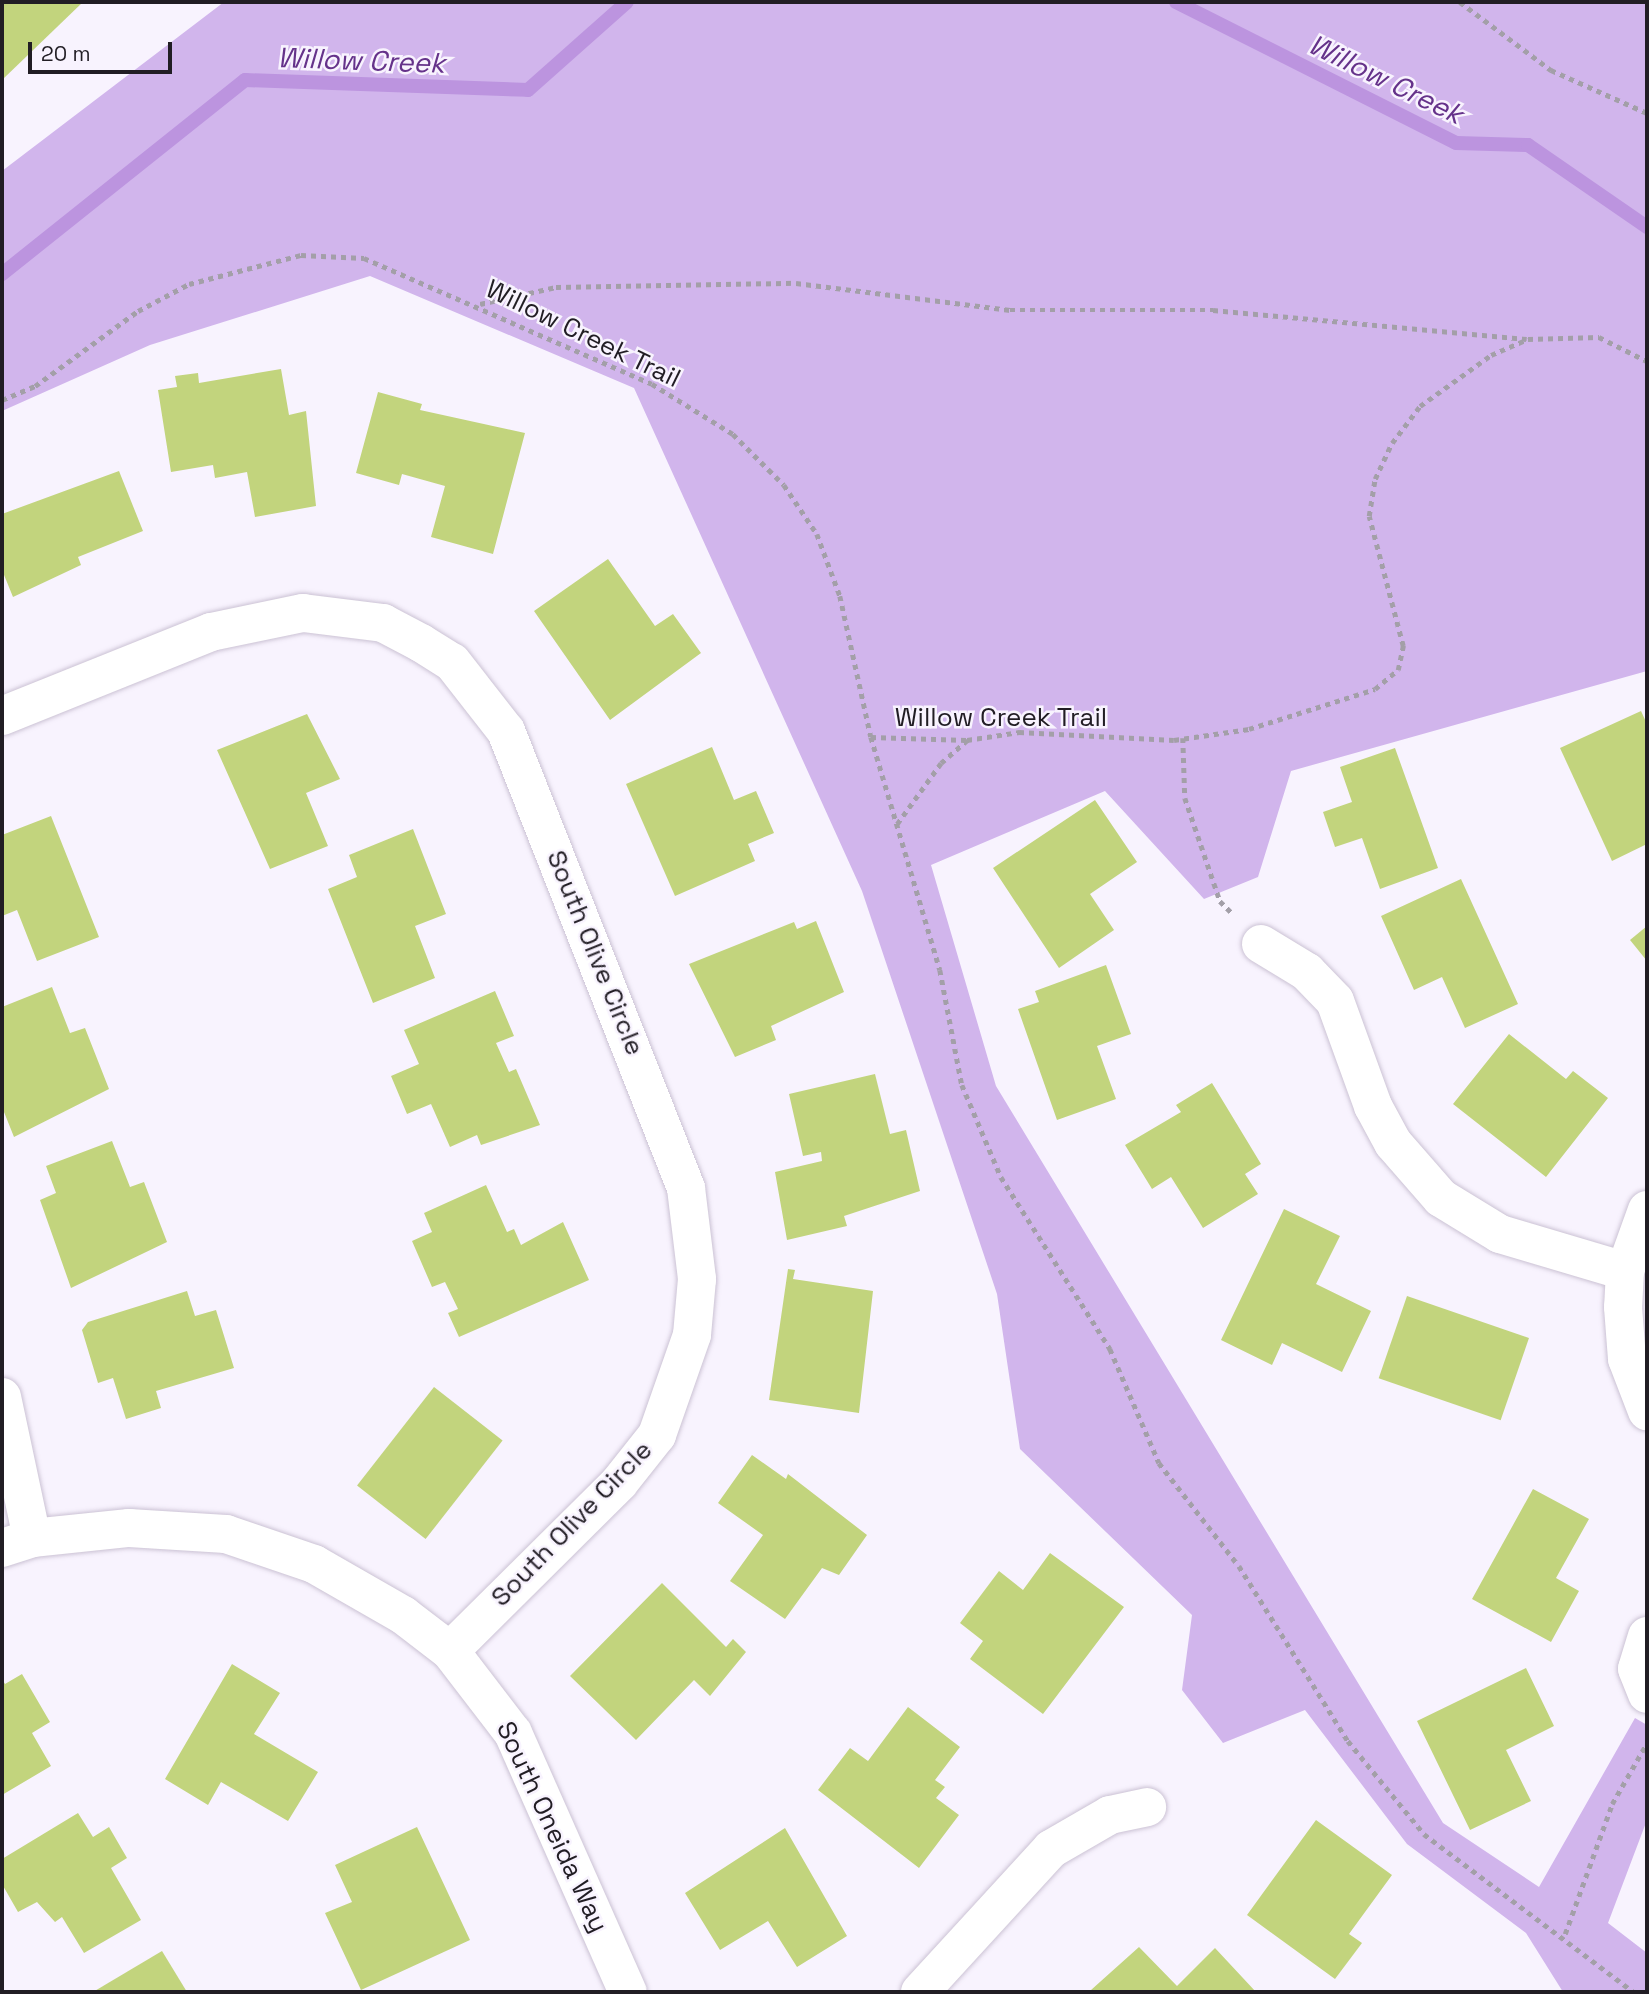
<!DOCTYPE html>
<html>
<head>
<meta charset="utf-8">
<style>
  body { margin:0 }
  #map { position:relative; width:1649px; height:1994px; overflow:hidden; background:#f8f3fe; font-family:"Space Grotesk",sans-serif }
  div>[style] { position:absolute }
  [style*='--x'] { left:calc(var(--x)*1px); top:calc(var(--y)*1px); width:calc(var(--w)*1px); rotate:calc(var(--a)*1deg) }
  .green>* { inset:0; background:#d1b5ec }
  .stream>* { height:14px; margin:-7px; padding:0 7px; transform-origin:7px; border-radius:7px; background:#bc94df }
  .building>* { inset:0; background:#c2d47d; transform-origin:0 0 }
  .path>* { height:4.5px; margin-top:-2.25px; transform-origin:0; background:repeating-linear-gradient(90deg,#a39fa8 0 5px,transparent 0 10px) }
  .roads { filter:drop-shadow(0 0 2px #cbc2d4) drop-shadow(0 0 2px #cbc2d4) }
  .minor>* { height:38px; margin:-19px; padding:0 19px; transform-origin:19px; border-radius:19px; background:#fff }
  span { translate:-50% -50%; white-space:nowrap; text-align:center; line-height:1.15; -webkit-text-stroke:5px #f8f3fe; paint-order:stroke }
  .street-label { font-size:26px; color:#211d24 }
  .water-label { font-size:28px; color:#65328a; font-style:italic }
  .frame { position:absolute; inset:0; border:4px solid #211d24; pointer-events:none }
  .scale { position:absolute; left:28px; top:42px; width:144px; height:32px; box-sizing:border-box; border:4px solid #211d24; border-top:0; padding-left:9px; font-size:21px; line-height:24px; white-space:nowrap; color:#211d24; -webkit-text-stroke:5px #f8f3fe; paint-order:stroke }
</style>
</head>
<body>
<div id="map">
  <div class="green">
    <div style="clip-path:polygon(224px 2px,1647px 2px,1647px 671px,1291px 771px,1258px 877px,1204px 899px,1105px 791px,931px 865px,996px 1086px,1443px 1823px,1539px 1887px,1635px 1718px,1647px 1725px,1647px 1820px,1608px 1923px,1647px 1953px,1647px 1992px,1563px 1992px,1526px 1933px,1407px 1844px,1305px 1710px,1223px 1743px,1182px 1690px,1192px 1615px,1020px 1449px,997px 1294px,862px 891px,634px 388px,370px 276px,150px 345px,2px 411px,2px 171px)"></div>
  </div>
  <div class="stream">
    <div style="--x:1176;--y:2;--w:313;--a:26.7"></div>
    <div style="--x:1456;--y:143;--w:72;--a:1.6"></div>
    <div style="--x:1528;--y:145;--w:145;--a:34.6"></div>
    <div style="--x:2;--y:274;--w:311;--a:-38.6"></div>
    <div style="--x:245;--y:80;--w:283;--a:2"></div>
    <div style="--x:528;--y:90;--w:132;--a:-41.6"></div>
  </div>
  <div class="building">
    <div style="clip-path:polygon(2px 2px,83px 2px,2px 80px)"></div>
    <div style="clip-path:polygon(281px 369px,289px 415px,306px 411px,316px 506px,255px 517px,247px 472px,215px 478px,213px 465px,171px 472px,158px 390px,177px 387px,175px 376px,198px 373px,199px 383px)"></div>
    <div style="clip-path:polygon(378px 392px,422px 404px,420px 410px,525px 433px,493px 554px,431px 537px,445px 486px,402px 474px,399px 485px,356px 473px)"></div>
    <div style="clip-path:polygon(119px 471px,143px 531px,78px 557px,81px 565px,13px 597px,2px 570px,2px 514px)"></div>
    <div style="clip-path:polygon(608px 559px,655px 626px,673px 614px,701px 653px,610px 720px,534px 611px)"></div>
    <div style="clip-path:polygon(1641px 711px,1647px 724px,1647px 844px,1612px 861px,1560px 748px)"></div>
    <div style="clip-path:polygon(307px 714px,340px 779px,306px 793px,328px 846px,270px 869px,217px 750px)"></div>
    <div style="clip-path:polygon(712px 747px,734px 800px,756px 791px,774px 833px,748px 844px,755px 861px,675px 896px,626px 784px)"></div>
    <div style="clip-path:polygon(1395px 748px,1438px 868px,1380px 889px,1362px 838px,1335px 847px,1323px 812px,1352px 802px,1340px 767px)"></div>
    <div style="clip-path:polygon(1095px 800px,1137px 862px,1090px 894px,1114px 930px,1059px 968px,993px 868px)"></div>
    <div style="clip-path:polygon(51px 816px,99px 937px,37px 961px,17px 910px,2px 916px,2px 835px)"></div>
    <div style="clip-path:polygon(413px 829px,446px 914px,415px 926px,435px 978px,373px 1003px,328px 889px,357px 877px,349px 855px)"></div>
    <div style="clip-path:polygon(1461px 879px,1518px 1004px,1465px 1028px,1442px 977px,1414px 990px,1381px 916px)"></div>
    <div style="clip-path:polygon(816px 921px,844px 992px,771px 1026px,776px 1040px,735px 1057px,689px 964px,794px 922px,797px 929px)"></div>
    <div style="clip-path:polygon(1647px 926px,1647px 961px,1630px 940px)"></div>
    <div style="clip-path:polygon(1106px 965px,1131px 1034px,1097px 1046px,1116px 1099px,1057px 1120px,1018px 1009px,1039px 1002px,1035px 991px)"></div>
    <div style="clip-path:polygon(52px 987px,70px 1033px,85px 1028px,109px 1089px,14px 1137px,2px 1107px,2px 1007px)"></div>
    <div style="clip-path:polygon(495px 991px,514px 1036px,496px 1043px,509px 1072px,516px 1069px,540px 1125px,481px 1145px,477px 1135px,450px 1147px,431px 1104px,407px 1114px,391px 1076px,419px 1064px,404px 1030px)"></div>
    <div style="clip-path:polygon(1509px 1034px,1566px 1079px,1573px 1071px,1608px 1098px,1546px 1177px,1453px 1104px)"></div>
    <div style="clip-path:polygon(875px 1074px,890px 1134px,906px 1130px,920px 1191px,844px 1216px,847px 1226px,787px 1240px,775px 1172px,822px 1161px,821px 1152px,803px 1156px,789px 1094px)"></div>
    <div style="clip-path:polygon(1212px 1083px,1261px 1164px,1245px 1174px,1258px 1194px,1203px 1228px,1171px 1177px,1152px 1189px,1125px 1145px,1181px 1112px,1176px 1105px)"></div>
    <div style="clip-path:polygon(112px 1141px,130px 1187px,144px 1182px,167px 1242px,71px 1288px,40px 1200px,56px 1193px,46px 1166px)"></div>
    <div style="clip-path:polygon(486px 1185px,507px 1232px,514px 1229px,521px 1245px,563px 1222px,589px 1280px,459px 1337px,448px 1313px,458px 1309px,445px 1282px,432px 1287px,412px 1241px,432px 1232px,424px 1213px)"></div>
    <div style="clip-path:polygon(1284px 1209px,1340px 1236px,1316px 1284px,1371px 1311px,1342px 1372px,1282px 1343px,1272px 1365px,1221px 1340px)"></div>
    <div style="clip-path:polygon(788px 1269px,795px 1270px,793px 1279px,873px 1291px,859px 1413px,769px 1400px)"></div>
    <div style="clip-path:polygon(187px 1291px,195px 1316px,216px 1310px,234px 1368px,156px 1391px,161px 1408px,126px 1419px,113px 1378px,98px 1383px,82px 1330px,88px 1322px)"></div>
    <div style="left:1407px;top:1296px;width:129px;height:87px;rotate:19deg"></div>
    <div style="left:434px;top:1387px;width:87px;height:125px;rotate:38deg"></div>
    <div style="clip-path:polygon(752px 1455px,786px 1479px,788px 1474px,867px 1535px,839px 1575px,822px 1568px,785px 1619px,730px 1581px,763px 1535px,718px 1503px)"></div>
    <div style="clip-path:polygon(1533px 1489px,1589px 1519px,1556px 1578px,1579px 1591px,1551px 1642px,1472px 1599px)"></div>
    <div style="clip-path:polygon(1050px 1553px,1124px 1607px,1043px 1714px,970px 1659px,983px 1641px,960px 1623px,999px 1571px,1023px 1590px)"></div>
    <div style="clip-path:polygon(662px 1583px,726px 1647px,733px 1639px,746px 1652px,710px 1696px,694px 1680px,636px 1740px,570px 1676px)"></div>
    <div style="clip-path:polygon(232px 1664px,280px 1693px,254px 1734px,318px 1772px,288px 1821px,221px 1782px,208px 1805px,165px 1779px)"></div>
    <div style="clip-path:polygon(1526px 1668px,1554px 1726px,1506px 1750px,1531px 1801px,1470px 1830px,1417px 1721px)"></div>
    <div style="clip-path:polygon(22px 1674px,50px 1722px,32px 1733px,51px 1766px,2px 1795px,2px 1679px,5px 1684px)"></div>
    <div style="clip-path:polygon(908px 1707px,960px 1747px,935px 1780px,945px 1787px,936px 1798px,959px 1815px,919px 1868px,818px 1790px,850px 1748px,868px 1761px)"></div>
    <div style="clip-path:polygon(78px 1813px,93px 1837px,109px 1827px,127px 1858px,111px 1868px,141px 1920px,84px 1953px,62px 1917px,55px 1922px,37px 1902px,18px 1912px,2px 1884px,2px 1859px)"></div>
    <div style="clip-path:polygon(1316px 1820px,1392px 1875px,1349px 1934px,1362px 1943px,1335px 1979px,1247px 1915px)"></div>
    <div style="clip-path:polygon(417px 1827px,470px 1940px,361px 1990px,325px 1913px,352px 1902px,335px 1865px)"></div>
    <div style="clip-path:polygon(785px 1828px,847px 1936px,797px 1967px,768px 1921px,720px 1950px,685px 1893px)"></div>
    <div style="clip-path:polygon(1139px 1947px,1177px 1986px,1215px 1948px,1256px 1992px,1091px 1990px)"></div>
    <div style="clip-path:polygon(162px 1951px,187px 1992px,93px 1992px)"></div>
  </div>
  <div class="path">
    <div style="--x:1460;--y:2;--w:114;--a:36.8"></div>
    <div style="--x:1551;--y:70;--w:105;--a:24.1"></div>
    <div style="--x:480;--y:304;--w:78;--a:-12.6"></div>
    <div style="--x:556;--y:287;--w:240;--a:-1"></div>
    <div style="--x:796;--y:283;--w:216;--a:7.2"></div>
    <div style="--x:1010;--y:310;--w:203;--a:0"></div>
    <div style="--x:1213;--y:310;--w:315;--a:5.3"></div>
    <div style="--x:2;--y:400;--w:36;--a:-23"></div>
    <div style="--x:35;--y:386;--w:127;--a:-36.1"></div>
    <div style="--x:138;--y:311;--w:58;--a:-27.9"></div>
    <div style="--x:189;--y:284;--w:116;--a:-14.5"></div>
    <div style="--x:301;--y:255;--w:63;--a:2.7"></div>
    <div style="--x:364;--y:258;--w:314;--a:23.6"></div>
    <div style="--x:652;--y:384;--w:95;--a:31.7"></div>
    <div style="--x:733;--y:434;--w:72;--a:45"></div>
    <div style="--x:784;--y:485;--w:59;--a:56"></div>
    <div style="--x:817;--y:534;--w:66;--a:69.6"></div>
    <div style="--x:840;--y:596;--w:144;--a:77.6"></div>
    <div style="--x:871;--y:737;--w:96;--a:1.8"></div>
    <div style="--x:967;--y:740;--w:53;--a:-8.7"></div>
    <div style="--x:1019;--y:732;--w:155;--a:3"></div>
    <div style="--x:1174;--y:740;--w:76;--a:-8.3"></div>
    <div style="--x:1249;--y:729;--w:132;--a:-17.6"></div>
    <div style="--x:1375;--y:689;--w:30;--a:-40"></div>
    <div style="--x:1398;--y:670;--w:25;--a:-78"></div>
    <div style="--x:1403;--y:646;--w:134;--a:-104.7"></div>
    <div style="--x:1369;--y:516;--w:37;--a:-81"></div>
    <div style="--x:1375;--y:479;--w:40;--a:-65"></div>
    <div style="--x:1392;--y:443;--w:46;--a:-52.9"></div>
    <div style="--x:1420;--y:406;--w:87;--a:-35.7"></div>
    <div style="--x:1491;--y:355;--w:40;--a:-23.4"></div>
    <div style="--x:1528;--y:339;--w:71;--a:-1.6"></div>
    <div style="--x:1599;--y:337;--w:54;--a:26.6"></div>
    <div style="--x:871;--y:737;--w:243;--a:73.5"></div>
    <div style="--x:940;--y:970;--w:117;--a:79.2"></div>
    <div style="--x:962;--y:1085;--w:100;--a:67"></div>
    <div style="--x:1001;--y:1177;--w:204;--a:57.6"></div>
    <div style="--x:1110;--y:1349;--w:124;--a:66.7"></div>
    <div style="--x:1159;--y:1463;--w:130;--a:52.2"></div>
    <div style="--x:1239;--y:1566;--w:206;--a:58.1"></div>
    <div style="--x:1348;--y:1741;--w:120;--a:50.7"></div>
    <div style="--x:1424;--y:1834;--w:263;--a:37"></div>
    <div style="--x:1183;--y:738;--w:60;--a:88.1"></div>
    <div style="--x:1185;--y:798;--w:109;--a:71.2"></div>
    <div style="--x:1220;--y:901;--w:17;--a:45"></div>
    <div style="--x:897;--y:824;--w:75;--a:-54.2"></div>
    <div style="--x:941;--y:763;--w:35;--a:-41"></div>
    <div style="--x:1565;--y:1934;--w:138;--a:-70.1"></div>
    <div style="--x:1612;--y:1804;--w:70;--a:-60.2"></div>
  </div>
  <div class="roads">
    <div class="minor">
      <div style="--x:2;--y:716;--w:225;--a:-21.9"></div>
      <div style="--x:211;--y:632;--w:94;--a:-11.7"></div>
      <div style="--x:303;--y:613;--w:81;--a:7.1"></div>
      <div style="--x:383;--y:623;--w:43;--a:27.8"></div>
      <div style="--x:421;--y:643;--w:36;--a:32"></div>
      <div style="--x:452;--y:662;--w:88;--a:52"></div>
      <div style="--x:506;--y:731;--w:491;--a:68.5"></div>
      <div style="--x:686;--y:1188;--w:92;--a:83.1"></div>
      <div style="--x:697;--y:1279;--w:56;--a:95.1"></div>
      <div style="--x:692;--y:1335;--w:106;--a:109.3"></div>
      <div style="--x:657;--y:1435;--w:61;--a:128.4"></div>
      <div style="--x:619;--y:1483;--w:238;--a:135.2"></div>
      <div style="--x:1261;--y:944;--w:54;--a:31.3"></div>
      <div style="--x:1307;--y:972;--w:40;--a:46"></div>
      <div style="--x:1335;--y:1001;--w:112;--a:70.1"></div>
      <div style="--x:1373;--y:1106;--w:42;--a:61.6"></div>
      <div style="--x:1393;--y:1143;--w:73;--a:48.9"></div>
      <div style="--x:1441;--y:1198;--w:69;--a:31.4"></div>
      <div style="--x:1500;--y:1234;--w:130;--a:16.5"></div>
      <div style="--x:1647;--y:1210;--w:65;--a:109.8"></div>
      <div style="--x:1625;--y:1271;--w:36;--a:93"></div>
      <div style="--x:1623;--y:1307;--w:52;--a:85.6"></div>
      <div style="--x:1627;--y:1359;--w:56;--a:69"></div>
      <div style="--x:2;--y:1397;--w:144;--a:78"></div>
      <div style="--x:2;--y:1548;--w:32;--a:-18"></div>
      <div style="--x:32;--y:1538;--w:98;--a:-5.9"></div>
      <div style="--x:129;--y:1528;--w:97;--a:3.5"></div>
      <div style="--x:226;--y:1534;--w:93;--a:18.8"></div>
      <div style="--x:314;--y:1564;--w:103;--a:29.8"></div>
      <div style="--x:403;--y:1615;--w:59;--a:37.5"></div>
      <div style="--x:450;--y:1651;--w:103;--a:52.5"></div>
      <div style="--x:513;--y:1733;--w:283;--a:66.1"></div>
      <div style="--x:1647;--y:1636;--w:34;--a:107"></div>
      <div style="--x:1637;--y:1669;--w:27;--a:68"></div>
      <div style="--x:920;--y:1992;--w:194;--a:-47.5"></div>
      <div style="--x:1051;--y:1849;--w:68;--a:-30"></div>
      <div style="--x:1110;--y:1815;--w:38;--a:-12"></div>
    </div>
  </div>
  <div class="street-label">
    <span style="left:583px;top:334px;rotate:26deg">Willow Creek Trail</span>
    <span style="left:1001px;top:718px">Willow Creek Trail</span>
    <span style="left:595px;top:953px;rotate:68deg">South Olive Circle</span>
    <span style="left:572px;top:1524px;rotate:-46deg">South Olive Circle</span>
    <span style="left:552px;top:1827px;rotate:65deg">South Oneida Way</span>
  </div>
  <div class="water-label">
    <span style="left:361px;top:60px;rotate:2deg">Willow Creek</span>
    <span style="left:1386px;top:79px;rotate:26deg">Willow Creek</span>
  </div>
  <div class="frame"></div>
  <div class="scale">20 m</div>
</div>
</body>
</html>
